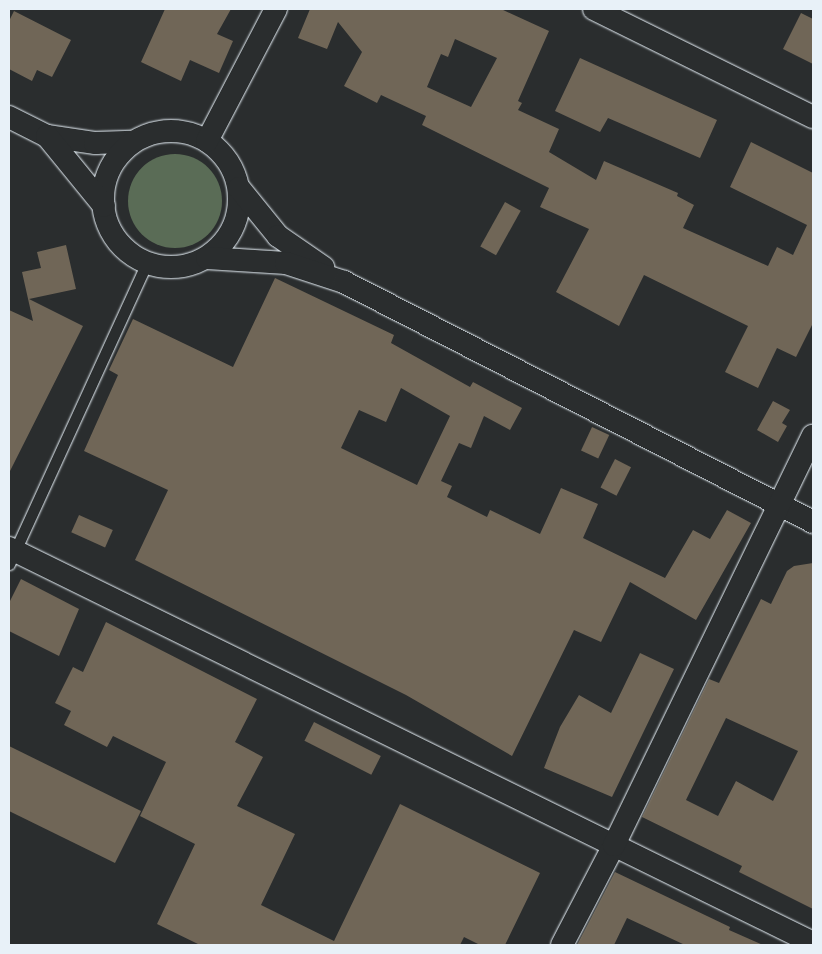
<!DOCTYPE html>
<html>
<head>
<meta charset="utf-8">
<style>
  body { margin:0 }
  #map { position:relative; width:822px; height:954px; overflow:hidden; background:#2a2d2e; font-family:"Architects Daughter",sans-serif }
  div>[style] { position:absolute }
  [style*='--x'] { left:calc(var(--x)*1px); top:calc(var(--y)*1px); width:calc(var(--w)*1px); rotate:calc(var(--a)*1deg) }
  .green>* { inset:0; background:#5a6c56 }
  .round { border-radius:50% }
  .building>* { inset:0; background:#706657; transform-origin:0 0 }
  .roads { filter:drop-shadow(0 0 1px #e8f1f8) drop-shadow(0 0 1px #e8f1f8) }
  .lane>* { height:11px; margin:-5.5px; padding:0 5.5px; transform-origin:5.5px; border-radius:5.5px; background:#2a2d2e }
  .street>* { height:22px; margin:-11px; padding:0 11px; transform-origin:11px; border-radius:11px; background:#2a2d2e }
  .street>.ring { margin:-11px; padding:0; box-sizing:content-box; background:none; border:22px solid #2a2d2e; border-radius:50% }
  span { translate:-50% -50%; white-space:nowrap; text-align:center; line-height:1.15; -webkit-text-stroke:4px #2a2d2e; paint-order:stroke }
  .frame { position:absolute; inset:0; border:10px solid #e8f1f8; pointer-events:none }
</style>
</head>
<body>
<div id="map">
  <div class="green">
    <div class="round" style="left:128px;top:154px;width:94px;height:94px"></div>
  </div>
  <div class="building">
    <div style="clip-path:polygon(165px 9px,231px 9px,217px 34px,233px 41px,219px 73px,190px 60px,181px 81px,141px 62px)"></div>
    <div style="clip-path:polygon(evenodd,310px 9px,501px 9px,549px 31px,518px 101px,522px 103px,518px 110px,559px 129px,549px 152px,596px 180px,604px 161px,678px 193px,677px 196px,694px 205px,683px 228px,768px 266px,777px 247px,793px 255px,807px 225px,730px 187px,751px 142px,813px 173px,813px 323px,796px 357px,777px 348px,758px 388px,725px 372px,748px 326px,644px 275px,619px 326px,556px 292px,589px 229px,540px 207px,549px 188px,422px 125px,426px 116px,381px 95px,377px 103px,344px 86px,362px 52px,338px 22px,327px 49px,298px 38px,310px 9px,455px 39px,497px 58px,471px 107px,427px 87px,441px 54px,448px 57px,455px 39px)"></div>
    <div style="clip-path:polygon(14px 11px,71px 40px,52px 77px,37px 70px,32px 81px,9px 69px,9px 21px)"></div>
    <div style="clip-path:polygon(801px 13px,813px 19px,813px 64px,783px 49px)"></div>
    <div style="clip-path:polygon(580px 58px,717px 120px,700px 158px,608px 118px,600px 132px,555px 111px)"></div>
    <div style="left:505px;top:202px;width:18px;height:51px;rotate:29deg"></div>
    <div style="clip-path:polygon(66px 245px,76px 289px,29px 299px,83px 326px,9px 473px,9px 310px,33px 321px,22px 272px,41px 268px,37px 252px)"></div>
    <div style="clip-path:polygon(evenodd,275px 278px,394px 335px,391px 343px,470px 387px,473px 382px,522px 408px,510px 430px,484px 416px,471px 448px,459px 443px,441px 481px,452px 486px,447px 497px,487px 517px,490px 510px,540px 534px,561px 488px,598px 504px,583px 538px,665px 578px,693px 530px,710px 539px,727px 510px,751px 523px,696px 620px,630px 582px,601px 642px,574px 630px,512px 756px,406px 695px,135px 560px,168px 490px,84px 451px,118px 375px,109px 370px,133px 319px,233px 367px,275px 278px,401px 388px,450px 416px,417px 485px,341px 448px,359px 410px,386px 422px,401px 388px)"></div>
    <div style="clip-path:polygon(773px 401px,790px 410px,782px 423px,787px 426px,778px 442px,757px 430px)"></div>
    <div style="left:592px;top:427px;width:19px;height:26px;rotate:25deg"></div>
    <div style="left:615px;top:459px;width:18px;height:32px;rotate:27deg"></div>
    <div style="left:79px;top:515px;width:37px;height:19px;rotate:24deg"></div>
    <div style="clip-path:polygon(evenodd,813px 563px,813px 909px,739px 872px,742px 866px,642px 817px,709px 679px,719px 683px,761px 599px,771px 604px,787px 571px,794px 566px,813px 563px,726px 718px,798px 751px,773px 801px,736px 781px,718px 816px,686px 800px,726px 718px)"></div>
    <div style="clip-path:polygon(21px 579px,79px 609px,59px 656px,9px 631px,9px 603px)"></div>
    <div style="clip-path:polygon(106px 622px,257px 699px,235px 742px,263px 757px,237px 806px,295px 834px,261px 905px,334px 941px,400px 804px,540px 873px,505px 945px,480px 945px,464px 937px,460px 945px,200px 945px,157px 924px,195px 844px,140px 816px,166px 762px,113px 736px,107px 747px,64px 725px,71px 711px,55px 703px,73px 667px,83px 672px)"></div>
    <div style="clip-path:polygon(640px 653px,674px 669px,612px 797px,544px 768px,560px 727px,579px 695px,611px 713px)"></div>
    <div style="left:314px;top:722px;width:75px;height:21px;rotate:27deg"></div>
    <div style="clip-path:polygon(9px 746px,141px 811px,115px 863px,9px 811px)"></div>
    <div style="clip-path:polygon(615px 872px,730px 927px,729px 930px,763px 945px,685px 945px,627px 918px,614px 945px,577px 945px)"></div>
  </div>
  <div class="roads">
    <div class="lane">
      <div style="--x:9;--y:564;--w:331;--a:-65.4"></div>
    </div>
    <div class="street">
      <div style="--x:594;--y:9;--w:244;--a:26.3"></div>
      <div style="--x:9;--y:117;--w:42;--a:26.6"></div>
      <div style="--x:47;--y:136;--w:49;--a:8.3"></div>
      <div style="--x:95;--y:143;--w:38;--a:-2"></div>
      <div class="ring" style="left:103px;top:131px;width:114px;height:114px"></div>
      <div style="--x:47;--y:136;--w:90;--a:50.8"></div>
      <div style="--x:207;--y:141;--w:149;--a:-62.4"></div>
      <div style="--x:239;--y:188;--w:62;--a:50.9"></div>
      <div style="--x:278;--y:236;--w:55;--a:34.6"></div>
      <div style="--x:207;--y:258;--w:79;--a:3.6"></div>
      <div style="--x:286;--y:263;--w:61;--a:18.1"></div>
      <div style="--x:344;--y:282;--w:527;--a:27.1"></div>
      <div style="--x:9;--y:548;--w:896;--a:26.16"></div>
      <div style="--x:562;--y:945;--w:113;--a:-62.5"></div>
      <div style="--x:614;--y:845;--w:455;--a:-64.1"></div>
    </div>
  </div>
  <div class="frame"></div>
</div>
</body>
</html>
